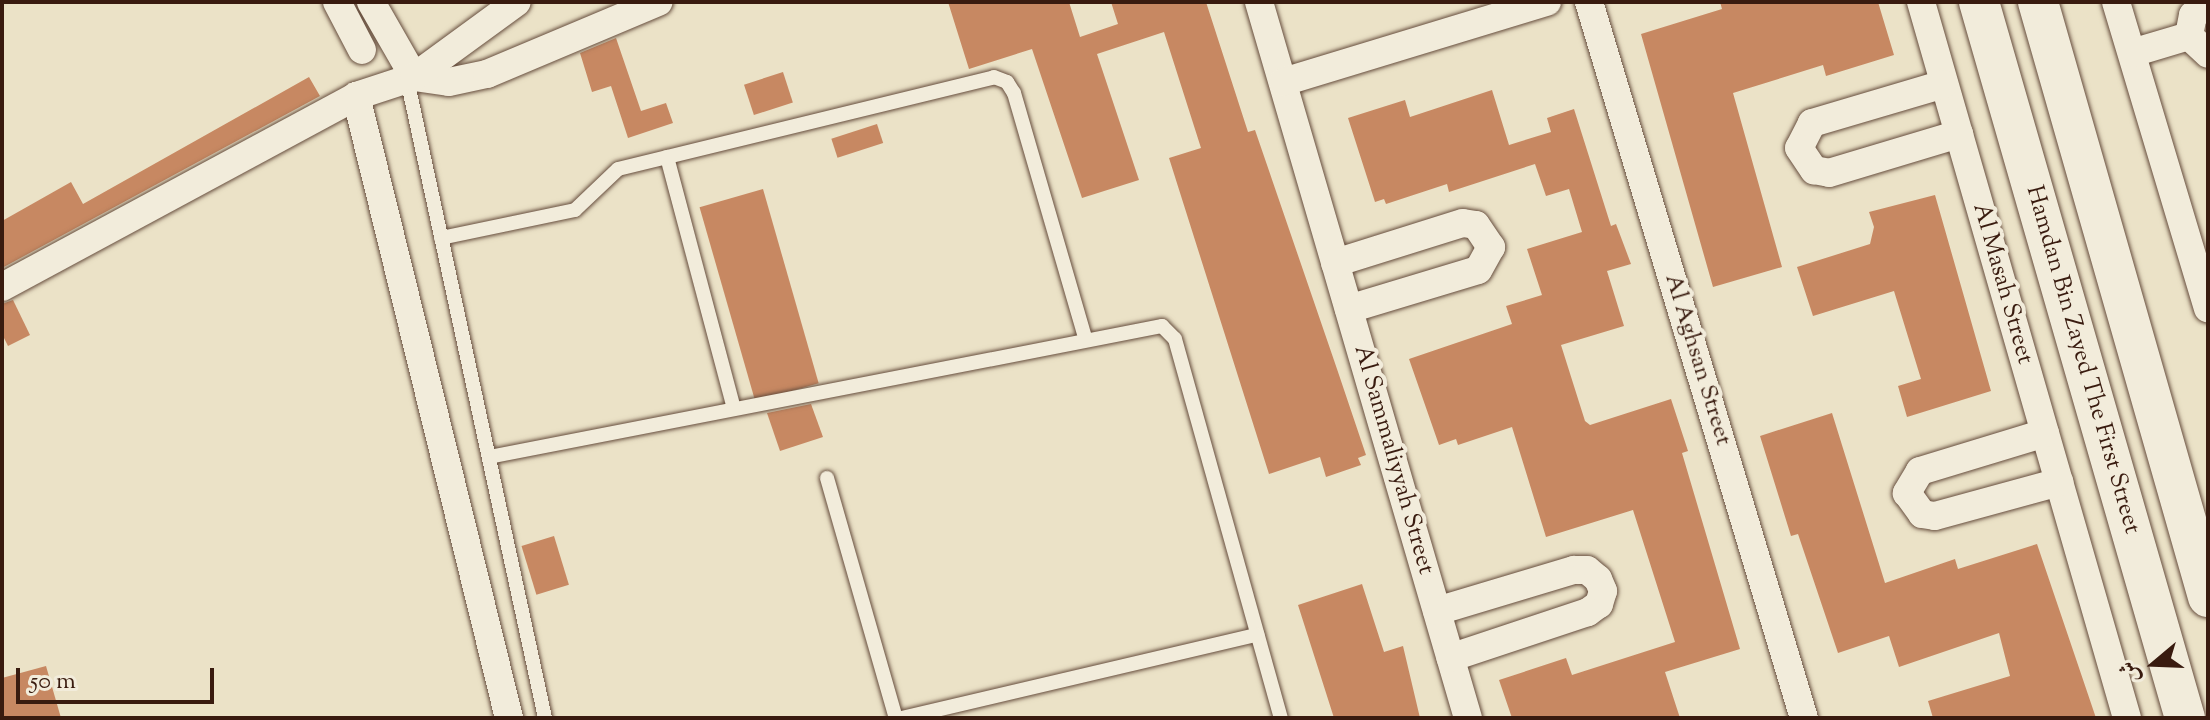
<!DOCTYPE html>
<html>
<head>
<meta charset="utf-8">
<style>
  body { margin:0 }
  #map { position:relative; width:2210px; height:720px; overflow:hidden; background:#ebe2c7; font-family:"Sorts Mill Goudy",Amiri,serif }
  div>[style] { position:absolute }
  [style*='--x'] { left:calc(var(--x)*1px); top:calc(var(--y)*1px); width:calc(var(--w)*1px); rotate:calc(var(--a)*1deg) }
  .building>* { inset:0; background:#c78862; transform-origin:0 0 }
  .roads { filter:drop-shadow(0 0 2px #664d3d) drop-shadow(0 0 2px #664d3d) }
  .service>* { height:14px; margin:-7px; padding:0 7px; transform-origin:7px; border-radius:7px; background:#f2ecdb }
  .minor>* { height:28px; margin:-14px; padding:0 14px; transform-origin:14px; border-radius:14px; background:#f2ecdb }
  .secondary>* { height:40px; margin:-20px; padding:0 20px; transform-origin:20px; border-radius:20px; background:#f2ecdb }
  span { translate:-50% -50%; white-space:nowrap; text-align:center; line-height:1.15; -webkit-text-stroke:8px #f2ecdb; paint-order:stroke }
  .street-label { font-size:24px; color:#391b0f }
  .frame { position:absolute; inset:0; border:4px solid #391b0f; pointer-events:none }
  .north { position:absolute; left:2114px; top:624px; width:80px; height:80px; -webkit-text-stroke:6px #f2ecdb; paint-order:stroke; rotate:251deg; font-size:22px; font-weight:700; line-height:32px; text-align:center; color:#391b0f }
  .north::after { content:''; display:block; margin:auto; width:28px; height:36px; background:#391b0f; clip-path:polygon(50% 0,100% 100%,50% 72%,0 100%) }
  .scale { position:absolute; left:16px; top:668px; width:198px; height:36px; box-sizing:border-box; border:4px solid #391b0f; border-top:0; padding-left:10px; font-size:24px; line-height:28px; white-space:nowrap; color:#391b0f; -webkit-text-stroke:6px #f2ecdb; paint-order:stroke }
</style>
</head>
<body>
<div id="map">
  <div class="building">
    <div style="clip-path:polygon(948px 2px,1069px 2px,1080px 37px,1118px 24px,1111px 2px,1206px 2px,1248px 132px,1255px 130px,1337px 369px,1366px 455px,1358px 458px,1361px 465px,1326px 477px,1320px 457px,1269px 474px,1169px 158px,1201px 148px,1164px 32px,1097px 54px,1139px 180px,1082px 198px,1032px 49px,969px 69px)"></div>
    <div style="clip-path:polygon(1720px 2px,1878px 2px,1894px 55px,1826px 76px,1823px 65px,1733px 93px,1782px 267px,1713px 287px,1641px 34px,1722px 9px)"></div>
    <div style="clip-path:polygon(616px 38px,641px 111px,666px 103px,673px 123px,628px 138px,611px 86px,592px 92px,580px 53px)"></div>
    <div style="left:783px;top:72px;width:32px;height:41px;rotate:72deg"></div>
    <div style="clip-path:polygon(309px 77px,320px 96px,2px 268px,2px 221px,71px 182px,83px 204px)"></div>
    <div style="clip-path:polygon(1492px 90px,1509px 145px,1551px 132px,1547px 118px,1574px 109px,1611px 226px,1616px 224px,1631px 264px,1607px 271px,1624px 326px,1561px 345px,1585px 421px,1590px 425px,1671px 399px,1688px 451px,1682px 453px,1740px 649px,1665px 672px,1680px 718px,1512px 718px,1499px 680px,1566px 658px,1572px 675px,1675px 642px,1633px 510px,1546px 537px,1512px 427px,1458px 445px,1456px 439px,1439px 445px,1409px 359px,1512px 324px,1506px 306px,1542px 295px,1527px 249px,1582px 232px,1569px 189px,1546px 196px,1535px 164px,1449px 192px,1447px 184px,1386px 204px,1384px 199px,1375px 202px,1348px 118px,1405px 100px,1410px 117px)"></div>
    <div style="left:877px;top:124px;width:20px;height:48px;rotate:72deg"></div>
    <div style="left:763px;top:189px;width:202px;height:66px;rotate:74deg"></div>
    <div style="clip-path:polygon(1935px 195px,1991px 391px,1907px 417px,1898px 386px,1921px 379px,1894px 291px,1813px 316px,1797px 267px,1870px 244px,1874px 227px,1869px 212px)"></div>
    <div style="clip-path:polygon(13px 300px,30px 335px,8px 346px,2px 334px,2px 304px)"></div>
    <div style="clip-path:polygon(811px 404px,823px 437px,780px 451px,767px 413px)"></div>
    <div style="clip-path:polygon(1832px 413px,1885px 583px,1955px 559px,1958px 569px,2037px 544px,2096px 718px,1933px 718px,1928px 701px,2010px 676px,1999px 633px,1899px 667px,1889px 636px,1838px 653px,1798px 534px,1791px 536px,1760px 436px)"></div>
    <div style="left:554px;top:536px;width:51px;height:34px;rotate:73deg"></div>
    <div style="clip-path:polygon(1362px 584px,1384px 652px,1403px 646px,1420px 718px,1334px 718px,1298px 605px)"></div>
    <div style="clip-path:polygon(46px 666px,61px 718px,2px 718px,2px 678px)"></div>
  </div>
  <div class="roads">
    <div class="service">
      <div style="--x:407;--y:79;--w:654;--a:77.81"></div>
      <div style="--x:667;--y:157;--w:260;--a:75.1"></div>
      <div style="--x:441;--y:238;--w:137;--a:-11.8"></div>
      <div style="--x:575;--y:210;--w:59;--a:-43.6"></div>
      <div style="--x:618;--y:169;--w:387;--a:-13.7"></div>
      <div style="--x:994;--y:77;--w:14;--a:21"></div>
      <div style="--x:1007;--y:82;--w:13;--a:58"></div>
      <div style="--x:1014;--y:93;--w:255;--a:73.8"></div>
      <div style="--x:489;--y:457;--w:686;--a:-11.01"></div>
      <div style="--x:1162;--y:326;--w:18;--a:45"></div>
      <div style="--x:1175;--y:339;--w:394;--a:74.4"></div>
      <div style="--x:827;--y:478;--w:250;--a:74"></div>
      <div style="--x:902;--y:718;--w:365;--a:-13.2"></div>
    </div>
    <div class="minor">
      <div style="--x:337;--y:2;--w:54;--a:62.5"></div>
      <div style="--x:371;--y:2;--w:86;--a:60.2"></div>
      <div style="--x:414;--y:77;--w:35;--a:8"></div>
      <div style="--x:449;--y:82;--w:39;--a:-12"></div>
      <div style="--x:487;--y:74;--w:186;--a:-22.8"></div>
      <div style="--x:1259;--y:2;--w:746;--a:73.73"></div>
      <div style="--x:1589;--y:2;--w:748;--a:73.29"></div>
      <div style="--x:1921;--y:2;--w:745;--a:73.95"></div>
      <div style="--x:2116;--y:2;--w:320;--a:73.3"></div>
      <div style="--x:2208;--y:5;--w:18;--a:146"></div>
      <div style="--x:2193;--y:15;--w:21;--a:101"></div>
      <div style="--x:2189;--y:36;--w:26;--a:43"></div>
      <div style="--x:2132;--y:53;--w:59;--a:-16.6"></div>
      <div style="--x:1283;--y:82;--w:276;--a:-16.9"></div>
      <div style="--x:1944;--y:84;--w:138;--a:163.5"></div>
      <div style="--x:1812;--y:123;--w:28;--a:117"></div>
      <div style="--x:1799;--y:148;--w:27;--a:56"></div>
      <div style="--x:1814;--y:170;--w:15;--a:11"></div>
      <div style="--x:1829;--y:173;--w:136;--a:-16.7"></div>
      <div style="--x:356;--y:96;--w:641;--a:76.18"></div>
      <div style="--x:1335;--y:263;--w:134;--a:-17.4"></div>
      <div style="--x:1463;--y:223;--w:13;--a:9"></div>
      <div style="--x:1476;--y:225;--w:27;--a:56"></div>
      <div style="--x:1491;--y:247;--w:26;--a:119"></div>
      <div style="--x:1478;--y:270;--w:135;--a:163.2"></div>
      <div style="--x:2;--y:287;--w:402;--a:-28.3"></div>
      <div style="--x:356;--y:96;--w:61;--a:-18.1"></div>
      <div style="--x:414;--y:77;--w:127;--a:-36.1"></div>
      <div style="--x:2045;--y:433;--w:131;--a:163.1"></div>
      <div style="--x:1920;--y:471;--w:26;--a:121"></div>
      <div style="--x:1907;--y:493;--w:26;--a:54"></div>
      <div style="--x:1922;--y:514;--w:13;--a:9"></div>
      <div style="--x:1935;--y:516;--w:129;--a:-15.3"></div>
      <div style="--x:1437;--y:611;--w:143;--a:-16.7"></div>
      <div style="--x:1574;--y:570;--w:13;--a:0"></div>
      <div style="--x:1587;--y:570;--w:14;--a:39"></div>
      <div style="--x:1598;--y:579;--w:13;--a:67"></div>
      <div style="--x:1603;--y:591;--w:14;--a:107"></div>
      <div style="--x:1599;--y:604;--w:14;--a:144"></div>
      <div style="--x:1588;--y:612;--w:145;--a:161.6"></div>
    </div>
    <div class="secondary">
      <div style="--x:1979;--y:2;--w:745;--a:73.95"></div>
      <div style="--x:2038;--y:2;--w:619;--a:74.05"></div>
    </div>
  </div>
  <div class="street-label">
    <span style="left:2002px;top:284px;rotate:74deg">Al Masah Street</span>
    <span style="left:1697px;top:360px;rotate:73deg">Al Aghsan Street</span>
    <span style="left:2082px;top:360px;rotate:74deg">Hamdan Bin Zayed The First Street</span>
    <span style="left:1393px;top:460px;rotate:74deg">Al Sammaliyyah Street</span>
  </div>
  <div class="frame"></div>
  <div class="north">ش</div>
  <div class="scale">50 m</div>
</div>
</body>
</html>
